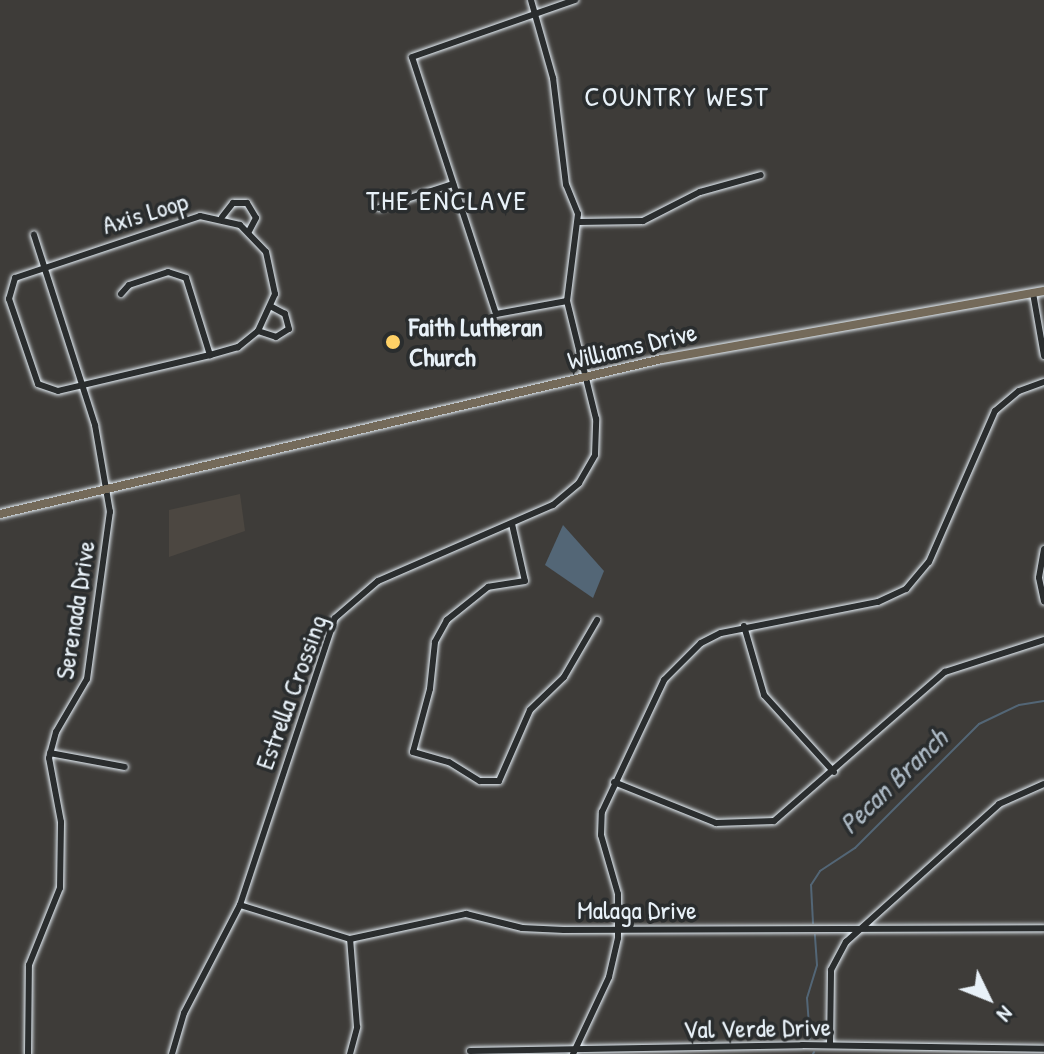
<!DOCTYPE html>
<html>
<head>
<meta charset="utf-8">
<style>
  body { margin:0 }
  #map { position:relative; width:1044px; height:1054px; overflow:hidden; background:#3e3c39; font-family:"Patrick Hand",sans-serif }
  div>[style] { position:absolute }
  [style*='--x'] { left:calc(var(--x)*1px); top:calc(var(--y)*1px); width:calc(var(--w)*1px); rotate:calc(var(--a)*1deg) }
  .built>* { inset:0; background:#4c4741 }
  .water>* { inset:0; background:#536676 }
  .stream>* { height:2px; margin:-1px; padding:0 1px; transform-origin:1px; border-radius:1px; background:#536676 }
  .roads { filter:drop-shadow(0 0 2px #e8f1f8) drop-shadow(0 0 2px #e8f1f8) }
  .minor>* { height:6px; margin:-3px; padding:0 3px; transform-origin:3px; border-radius:3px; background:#2a2d2e }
  .major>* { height:8px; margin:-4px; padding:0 4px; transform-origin:4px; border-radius:4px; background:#746a5a }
  .dots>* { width:22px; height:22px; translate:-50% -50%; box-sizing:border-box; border:4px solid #2a2d2e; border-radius:50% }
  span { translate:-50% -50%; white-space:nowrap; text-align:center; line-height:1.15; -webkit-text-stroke:7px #2a2d2e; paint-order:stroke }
  .street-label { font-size:26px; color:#e8f1f8 }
  .poi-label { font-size:26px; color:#e8f1f8; font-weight:700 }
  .left { translate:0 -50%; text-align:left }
  .neighbourhood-label { font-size:28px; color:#e8f1f8; letter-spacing:2px }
  .water-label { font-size:28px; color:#acb9c4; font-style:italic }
  .north { position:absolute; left:948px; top:958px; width:80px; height:80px; -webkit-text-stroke:6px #2a2d2e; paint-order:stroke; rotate:133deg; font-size:22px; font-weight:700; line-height:32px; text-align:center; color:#e8f1f8 }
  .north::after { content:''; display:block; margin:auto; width:28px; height:36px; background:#e8f1f8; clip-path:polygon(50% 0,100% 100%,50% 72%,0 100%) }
</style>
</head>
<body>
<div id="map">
  <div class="built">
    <div style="clip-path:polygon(240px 494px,245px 531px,169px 557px,169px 510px)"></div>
  </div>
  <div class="water">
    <div style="clip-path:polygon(563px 525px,604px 571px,593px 598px,545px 565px)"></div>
  </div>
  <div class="stream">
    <div style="--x:813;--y:923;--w:38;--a:-93"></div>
    <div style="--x:811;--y:885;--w:17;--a:-57"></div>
    <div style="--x:820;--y:871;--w:42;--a:-33.3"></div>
    <div style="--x:855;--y:848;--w:175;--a:-45"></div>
    <div style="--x:979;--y:724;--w:44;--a:-25.4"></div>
    <div style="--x:1019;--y:705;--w:25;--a:-9"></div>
    <div style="--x:810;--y:1039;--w:41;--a:-94.2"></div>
    <div style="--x:807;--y:998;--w:34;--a:-73"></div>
    <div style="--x:817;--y:965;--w:30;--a:-94"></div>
    <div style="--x:813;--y:1054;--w:2;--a:-63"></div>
  </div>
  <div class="roads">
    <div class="minor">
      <div style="--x:379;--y:208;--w:78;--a:-18"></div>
      <div style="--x:200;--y:216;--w:41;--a:12.7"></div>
      <div style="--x:240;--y:225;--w:37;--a:46"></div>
      <div style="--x:266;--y:252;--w:43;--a:77.9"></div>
      <div style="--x:275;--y:294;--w:41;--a:114.7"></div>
      <div style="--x:258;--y:331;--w:26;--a:141"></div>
      <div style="--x:238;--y:347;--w:29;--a:164"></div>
      <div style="--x:210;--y:355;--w:156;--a:166.7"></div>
      <div style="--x:58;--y:391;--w:21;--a:-161"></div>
      <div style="--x:38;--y:384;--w:90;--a:-108.8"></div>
      <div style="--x:9;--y:299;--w:22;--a:-74"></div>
      <div style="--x:15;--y:278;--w:195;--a:-18.5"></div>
      <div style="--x:222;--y:217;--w:18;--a:-52"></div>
      <div style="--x:233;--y:203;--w:14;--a:0"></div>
      <div style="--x:247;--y:203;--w:17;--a:59"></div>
      <div style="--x:256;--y:218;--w:15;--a:118"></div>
      <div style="--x:579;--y:222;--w:64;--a:-0.9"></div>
      <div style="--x:643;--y:221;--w:64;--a:-27"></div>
      <div style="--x:700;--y:192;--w:63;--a:-15.6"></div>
      <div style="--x:1033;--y:293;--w:64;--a:80.1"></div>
      <div style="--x:121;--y:294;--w:12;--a:-48"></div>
      <div style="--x:129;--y:285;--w:41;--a:-18.4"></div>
      <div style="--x:168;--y:272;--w:19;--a:18"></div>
      <div style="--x:186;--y:278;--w:81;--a:72.7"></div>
      <div style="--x:567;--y:301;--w:72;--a:169.6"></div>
      <div style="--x:496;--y:314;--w:270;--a:-108.1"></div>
      <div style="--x:412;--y:57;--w:173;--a:-19.3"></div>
      <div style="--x:258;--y:331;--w:19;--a:18"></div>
      <div style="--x:276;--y:337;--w:15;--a:-32"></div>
      <div style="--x:289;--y:329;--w:16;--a:-105"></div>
      <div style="--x:285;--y:314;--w:15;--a:-152"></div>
      <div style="--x:512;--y:524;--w:58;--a:77.2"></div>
      <div style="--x:525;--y:581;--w:37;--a:171"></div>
      <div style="--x:488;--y:587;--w:53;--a:141.2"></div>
      <div style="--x:447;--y:620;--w:25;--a:119"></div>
      <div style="--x:435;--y:642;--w:47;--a:96.1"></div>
      <div style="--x:430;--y:689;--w:65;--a:105.1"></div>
      <div style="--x:413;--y:752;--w:37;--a:16"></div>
      <div style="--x:449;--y:762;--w:36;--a:32"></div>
      <div style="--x:480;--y:781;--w:19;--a:0"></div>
      <div style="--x:499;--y:781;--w:77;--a:-66.4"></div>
      <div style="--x:530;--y:710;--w:47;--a:-44.1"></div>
      <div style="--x:564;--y:677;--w:66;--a:-59.9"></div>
      <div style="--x:1044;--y:549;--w:29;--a:100"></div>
      <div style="--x:1039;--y:578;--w:24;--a:78"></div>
      <div style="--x:744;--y:626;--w:72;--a:73.8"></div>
      <div style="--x:764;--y:695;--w:104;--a:47.7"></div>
      <div style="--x:50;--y:753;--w:76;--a:10.6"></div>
      <div style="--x:614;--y:782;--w:110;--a:21.9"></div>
      <div style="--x:716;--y:823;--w:58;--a:-2"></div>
      <div style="--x:774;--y:821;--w:227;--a:-41.1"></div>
      <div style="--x:945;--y:672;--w:104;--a:-17.9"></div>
      <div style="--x:240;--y:905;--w:115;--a:17.2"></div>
      <div style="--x:350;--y:939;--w:119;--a:-12.2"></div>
      <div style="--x:466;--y:914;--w:58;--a:14"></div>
      <div style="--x:522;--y:928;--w:42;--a:2.7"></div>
      <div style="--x:564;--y:930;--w:480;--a:-0.2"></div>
      <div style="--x:830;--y:1045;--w:75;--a:-89.2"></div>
      <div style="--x:831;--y:970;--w:32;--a:-62"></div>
      <div style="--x:846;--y:942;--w:206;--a:-42"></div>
      <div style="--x:999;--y:804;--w:49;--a:-24"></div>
      <div style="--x:470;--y:1051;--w:332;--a:-1"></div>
      <div style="--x:802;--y:1045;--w:242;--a:0.9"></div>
      <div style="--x:28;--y:1054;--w:89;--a:-89.4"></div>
      <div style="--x:29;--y:965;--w:83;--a:-68.1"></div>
      <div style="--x:60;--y:888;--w:66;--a:-89.1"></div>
      <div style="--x:61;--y:822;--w:65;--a:-100.6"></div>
      <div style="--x:49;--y:758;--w:27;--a:-75"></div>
      <div style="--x:56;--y:732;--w:61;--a:-59.7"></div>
      <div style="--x:87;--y:679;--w:169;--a:-82.2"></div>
      <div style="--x:110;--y:512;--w:88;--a:-99.8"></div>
      <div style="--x:95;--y:425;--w:200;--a:-107.8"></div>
      <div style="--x:172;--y:1054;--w:43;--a:-73.7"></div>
      <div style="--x:184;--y:1013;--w:122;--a:-62.6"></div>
      <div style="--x:240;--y:905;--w:302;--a:-71.7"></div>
      <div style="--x:335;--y:618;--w:57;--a:-40.7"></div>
      <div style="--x:378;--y:581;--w:191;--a:-23.5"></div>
      <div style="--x:553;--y:505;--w:34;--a:-40"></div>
      <div style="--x:579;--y:483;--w:32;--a:-60"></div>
      <div style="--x:595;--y:455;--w:36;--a:-88"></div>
      <div style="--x:596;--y:419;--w:122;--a:-103.8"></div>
      <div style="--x:567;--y:301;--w:88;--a:-82.8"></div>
      <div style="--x:578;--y:214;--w:31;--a:-112"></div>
      <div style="--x:566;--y:185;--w:108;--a:-96.9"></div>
      <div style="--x:553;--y:78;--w:81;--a:-105.8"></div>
      <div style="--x:350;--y:1054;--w:28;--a:-75"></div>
      <div style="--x:357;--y:1027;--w:88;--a:-94.5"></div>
      <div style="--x:573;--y:1054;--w:85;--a:-64.9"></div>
      <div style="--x:609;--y:977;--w:40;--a:-77"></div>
      <div style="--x:618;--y:938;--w:44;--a:-90"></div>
      <div style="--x:618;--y:894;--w:61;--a:-106.1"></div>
      <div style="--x:601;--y:835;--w:23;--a:-88"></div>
      <div style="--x:602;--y:812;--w:146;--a:-64.8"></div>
      <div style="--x:664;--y:680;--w:52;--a:-45"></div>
      <div style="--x:701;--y:643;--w:22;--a:-27"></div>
      <div style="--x:721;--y:633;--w:160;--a:-11.2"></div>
      <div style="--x:878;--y:602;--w:31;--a:-25"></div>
      <div style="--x:906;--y:589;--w:35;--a:-50"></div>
      <div style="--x:929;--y:562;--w:165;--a:-66.4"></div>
      <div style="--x:995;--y:411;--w:31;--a:-40"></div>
      <div style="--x:1019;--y:391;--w:27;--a:-20"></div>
    </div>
    <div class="major">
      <div style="--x:0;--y:514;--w:680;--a:-13.18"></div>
      <div style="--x:662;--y:359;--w:388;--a:-10.1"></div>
    </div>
  </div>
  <div class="dots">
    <div style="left:393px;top:342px;background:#ffd166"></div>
  </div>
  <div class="street-label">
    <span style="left:145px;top:213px;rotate:-17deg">Axis Loop</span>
    <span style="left:632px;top:346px;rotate:-13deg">Williams Drive</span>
    <span style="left:75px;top:610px;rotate:-81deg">Serenada Drive</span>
    <span style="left:291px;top:692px;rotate:-70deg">Estrella Crossing</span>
    <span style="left:637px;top:910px">Malaga Drive</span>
    <span style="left:757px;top:1028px;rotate:-1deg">Val Verde Drive</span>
  </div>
  <div class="poi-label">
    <span class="left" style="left:409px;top:342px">Faith Lutheran<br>Church</span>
  </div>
  <div class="neighbourhood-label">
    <span style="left:677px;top:96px">COUNTRY WEST</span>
    <span style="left:447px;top:200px">THE ENCLAVE</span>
  </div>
  <div class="water-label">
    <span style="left:893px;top:781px;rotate:-44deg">Pecan Branch</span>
  </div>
  <div class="north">N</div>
</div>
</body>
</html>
